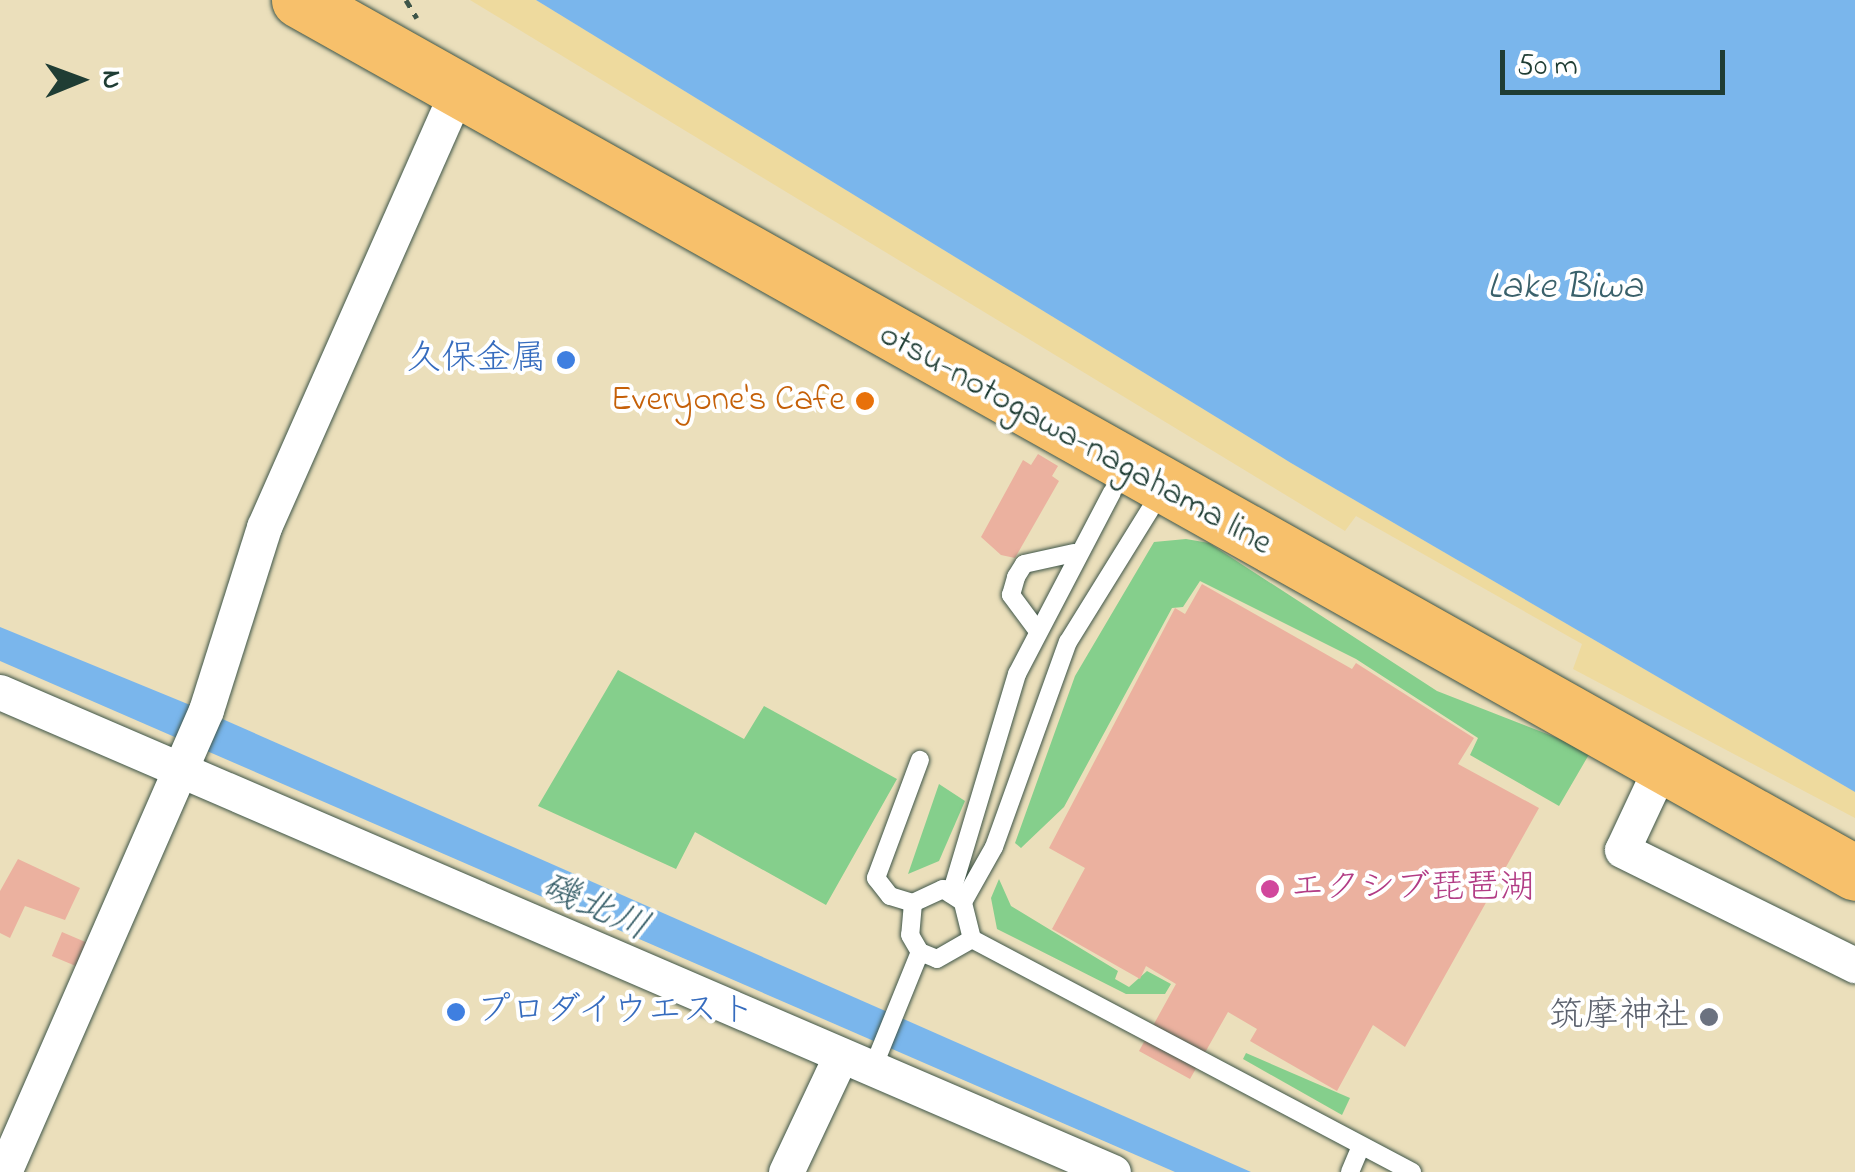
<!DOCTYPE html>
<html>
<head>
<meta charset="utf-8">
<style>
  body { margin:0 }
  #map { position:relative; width:1855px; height:1172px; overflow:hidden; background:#ebdfbb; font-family:"Indie Flower","Klee One",sans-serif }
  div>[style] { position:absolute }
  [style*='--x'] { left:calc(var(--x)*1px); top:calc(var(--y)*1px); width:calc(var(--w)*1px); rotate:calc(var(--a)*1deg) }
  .green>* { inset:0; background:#85cf8c }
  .sand>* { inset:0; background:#eeda9e }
  .water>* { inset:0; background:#7ab6ec }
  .building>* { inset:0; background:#ebb19f; transform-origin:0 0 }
  .path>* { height:5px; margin-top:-2.5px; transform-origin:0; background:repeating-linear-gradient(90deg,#3e5548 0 8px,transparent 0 16px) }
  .roads { filter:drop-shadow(0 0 2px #3e5548) drop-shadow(0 0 2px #3e5548) }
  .service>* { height:18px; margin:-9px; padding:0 9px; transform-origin:9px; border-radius:9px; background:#fff }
  .minor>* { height:35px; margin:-17.5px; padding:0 17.5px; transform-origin:17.5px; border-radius:17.5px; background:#fff }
  .primary>* { height:55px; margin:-27.5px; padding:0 27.5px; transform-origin:27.5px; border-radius:27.5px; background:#f7c06b }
  .dots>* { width:28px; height:28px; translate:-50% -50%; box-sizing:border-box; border:5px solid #fff; border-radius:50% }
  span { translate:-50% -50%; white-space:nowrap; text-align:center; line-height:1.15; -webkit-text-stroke:8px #fff; paint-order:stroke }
  .shop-label { font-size:35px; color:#366cbe }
  .right { translate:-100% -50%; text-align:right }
  .left { translate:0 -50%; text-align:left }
  .food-label { font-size:35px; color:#c56008 }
  .street-label { font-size:35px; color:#1f3d34 }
  .hotel-label { font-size:35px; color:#b23c85 }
  .worship-label { font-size:35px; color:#5b616d }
  .water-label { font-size:38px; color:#3a616b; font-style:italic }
  .north { position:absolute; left:30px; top:30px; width:100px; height:100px; -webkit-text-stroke:8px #fff; paint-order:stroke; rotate:89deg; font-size:28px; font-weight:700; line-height:40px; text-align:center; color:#1f3d34 }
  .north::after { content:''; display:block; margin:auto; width:35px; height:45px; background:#1f3d34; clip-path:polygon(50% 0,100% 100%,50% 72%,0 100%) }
  .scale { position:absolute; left:1500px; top:50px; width:225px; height:45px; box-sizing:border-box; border:5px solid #1f3d34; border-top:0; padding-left:12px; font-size:30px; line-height:35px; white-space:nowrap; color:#1f3d34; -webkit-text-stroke:8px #fff; paint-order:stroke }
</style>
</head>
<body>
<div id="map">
  <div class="green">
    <div style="clip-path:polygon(1186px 539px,1209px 543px,1437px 691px,1591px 751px,1559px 806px,1470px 755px,1478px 738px,1356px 659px,1200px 581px,1183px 607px,1172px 608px,1064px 807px,1021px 848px,1015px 843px,1075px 676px,1154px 542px)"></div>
    <div style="clip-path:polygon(618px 670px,744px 739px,764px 706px,897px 779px,826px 905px,695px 832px,676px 869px,538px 806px)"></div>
    <div style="clip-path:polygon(939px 784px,965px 801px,939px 861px,908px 874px)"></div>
    <div style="clip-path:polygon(999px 879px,1011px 906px,1118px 971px,1115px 979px,1129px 987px,1147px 971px,1171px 984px,1165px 994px,1126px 994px,997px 929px,991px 898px)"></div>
    <div style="clip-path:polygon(1246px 1053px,1350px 1098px,1342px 1115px,1243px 1059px)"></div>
  </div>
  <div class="sand">
    <div style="clip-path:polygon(470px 0,536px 0,1291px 463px,1855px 792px,1855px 818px,1573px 669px,1582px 644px,1356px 516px,1345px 531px)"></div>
  </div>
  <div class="water">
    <div style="clip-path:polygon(536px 0,1855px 0,1855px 792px,1291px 463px)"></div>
    <div style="clip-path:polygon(0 627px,195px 707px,1251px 1172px,1175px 1172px,0 661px)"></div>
  </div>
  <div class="building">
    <div style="clip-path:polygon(1038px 454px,1058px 466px,1052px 476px,1059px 481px,1015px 558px,1001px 555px,981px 537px,1023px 460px,1031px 465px)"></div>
    <div style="clip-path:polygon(1202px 584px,1352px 669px,1356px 663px,1474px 738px,1458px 764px,1539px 808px,1405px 1047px,1373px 1025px,1337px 1091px,1250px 1041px,1257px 1029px,1228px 1012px,1190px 1079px,1139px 1051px,1176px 984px,1146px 966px,1140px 979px,1052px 929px,1085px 868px,1049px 848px,1175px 608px,1185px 614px)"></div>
    <div style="clip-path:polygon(18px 859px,80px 888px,65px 920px,25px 906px,10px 938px,0 933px,0 891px)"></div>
    <div style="left:62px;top:932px;width:26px;height:26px;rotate:23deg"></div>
  </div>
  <div class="path">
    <div style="--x:406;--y:0;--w:21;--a:59"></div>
  </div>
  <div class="roads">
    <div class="service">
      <div style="--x:1037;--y:630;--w:44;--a:-126.6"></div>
      <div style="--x:1011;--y:595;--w:19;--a:-74"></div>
      <div style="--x:1016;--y:577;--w:15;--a:-58"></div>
      <div style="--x:1024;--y:564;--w:51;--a:-12.4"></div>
      <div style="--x:951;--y:894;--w:230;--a:-73.3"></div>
      <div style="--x:1017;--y:674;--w:205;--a:-62.4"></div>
      <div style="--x:963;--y:902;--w:24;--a:-147"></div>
      <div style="--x:943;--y:889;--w:33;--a:155"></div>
      <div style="--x:913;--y:903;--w:32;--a:95"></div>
      <div style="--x:910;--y:935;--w:20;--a:60"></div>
      <div style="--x:920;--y:952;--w:18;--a:22"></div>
      <div style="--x:937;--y:959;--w:40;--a:-29.7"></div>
      <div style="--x:972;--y:939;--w:38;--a:-104"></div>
      <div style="--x:963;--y:902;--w:63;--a:-60.6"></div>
      <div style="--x:994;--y:847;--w:218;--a:-70.2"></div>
      <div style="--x:1068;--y:642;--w:155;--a:-58.2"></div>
      <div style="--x:913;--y:903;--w:24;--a:-163"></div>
      <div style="--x:890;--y:896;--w:23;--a:-128"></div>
      <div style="--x:876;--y:878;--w:126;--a:-69.6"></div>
      <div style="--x:972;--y:939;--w:498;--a:27.9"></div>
      <div style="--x:872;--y:1070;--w:127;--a:-67.9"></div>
      <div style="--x:1350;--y:1172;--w:23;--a:-67"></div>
    </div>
    <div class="minor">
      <div style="--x:0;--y:692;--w:1212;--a:23.33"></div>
      <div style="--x:1660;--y:769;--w:89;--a:115.1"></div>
      <div style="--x:1622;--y:850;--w:260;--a:26.3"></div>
      <div style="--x:4;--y:1172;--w:504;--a:-66.38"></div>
      <div style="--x:206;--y:710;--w:192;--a:-72.4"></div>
      <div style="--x:264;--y:527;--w:477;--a:-66.1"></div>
      <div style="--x:786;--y:1172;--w:127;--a:-64.8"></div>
    </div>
    <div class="primary">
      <div style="--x:299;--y:0;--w:1784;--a:29.29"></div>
    </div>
  </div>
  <div class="dots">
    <div style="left:566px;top:360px;background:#3f7fe0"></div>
    <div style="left:865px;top:401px;background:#e8710a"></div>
    <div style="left:1270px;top:889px;background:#d1479c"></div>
    <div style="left:456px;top:1012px;background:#3f7fe0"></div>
    <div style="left:1709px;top:1017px;background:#6b7280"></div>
  </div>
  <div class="shop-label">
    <span class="right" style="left:546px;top:360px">久保金属</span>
    <span class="left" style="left:476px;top:1012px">プロダイウエスト</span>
  </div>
  <div class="food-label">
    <span class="right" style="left:845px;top:401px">Everyone's Cafe</span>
  </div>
  <div class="street-label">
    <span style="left:1075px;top:440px;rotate:29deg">otsu-notogawa-nagahama line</span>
  </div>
  <div class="hotel-label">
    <span class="left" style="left:1290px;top:889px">エクシブ琵琶湖</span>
  </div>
  <div class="worship-label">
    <span class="right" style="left:1689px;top:1017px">筑摩神社</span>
  </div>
  <div class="water-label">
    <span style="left:1565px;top:289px">Lake Biwa</span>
    <span style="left:594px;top:909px;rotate:24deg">磯北川</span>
  </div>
  <div class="north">N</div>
  <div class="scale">50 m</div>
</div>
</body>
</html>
